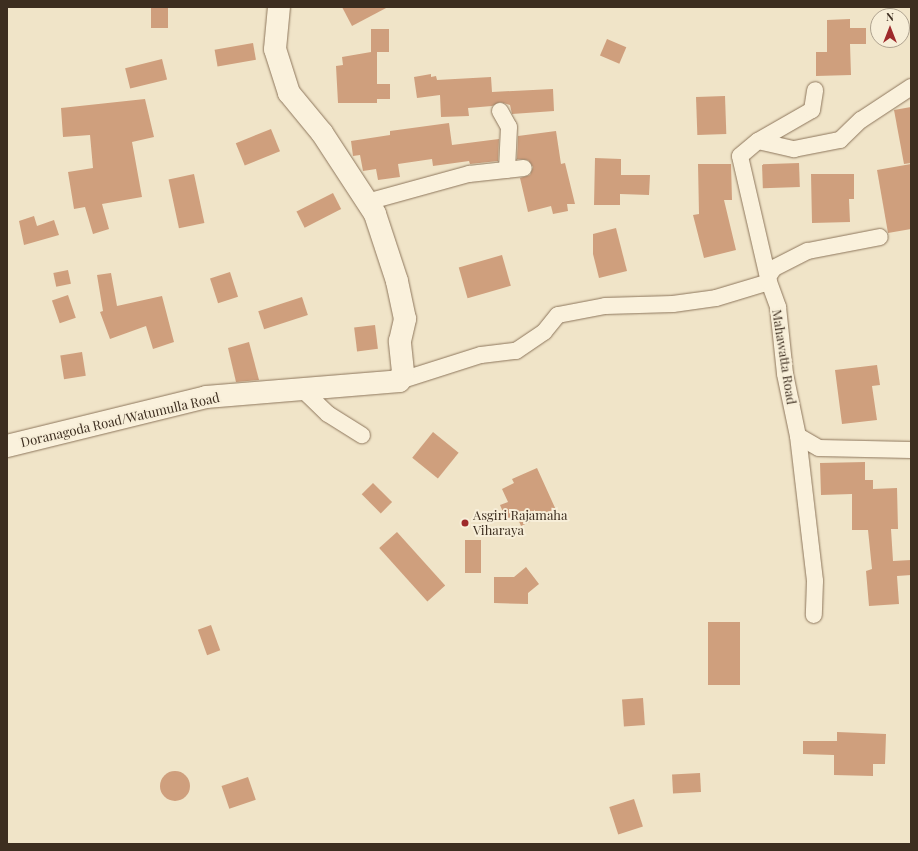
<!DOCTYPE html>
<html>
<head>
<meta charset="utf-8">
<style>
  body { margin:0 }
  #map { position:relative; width:918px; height:851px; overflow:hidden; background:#f0e4c8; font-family:"Playfair Display",serif }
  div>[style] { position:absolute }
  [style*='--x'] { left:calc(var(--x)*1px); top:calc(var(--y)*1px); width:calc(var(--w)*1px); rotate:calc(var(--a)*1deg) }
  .building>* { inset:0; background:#cf9f7d; transform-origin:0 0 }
  .round { border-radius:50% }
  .roads { filter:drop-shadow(0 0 1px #8d765c) drop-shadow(0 0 1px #8d765c) }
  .street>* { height:16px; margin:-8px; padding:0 8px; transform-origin:8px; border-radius:8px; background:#faf1dc }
  .secondary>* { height:22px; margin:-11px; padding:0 11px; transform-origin:11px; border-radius:11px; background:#faf1dc }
  .dots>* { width:11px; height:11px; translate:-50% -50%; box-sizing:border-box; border:2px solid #f7eed8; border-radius:50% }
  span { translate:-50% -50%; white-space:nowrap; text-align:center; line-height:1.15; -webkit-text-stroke:4px #f7eed8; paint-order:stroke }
  .street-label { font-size:13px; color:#3d2e20 }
  .poi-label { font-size:13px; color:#3d2e20 }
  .left { translate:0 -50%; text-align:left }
  .frame { position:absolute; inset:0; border:8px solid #3d2e20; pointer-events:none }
  .north { position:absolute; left:870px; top:8px; width:40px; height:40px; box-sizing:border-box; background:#f7eed8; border:1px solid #ada18e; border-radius:50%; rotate:0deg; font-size:11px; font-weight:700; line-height:16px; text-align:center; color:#3d2e20 }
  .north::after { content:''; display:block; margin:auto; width:14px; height:18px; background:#9e2a2b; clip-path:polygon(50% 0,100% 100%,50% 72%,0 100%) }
</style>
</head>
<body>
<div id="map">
  <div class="building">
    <div style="left:151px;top:7px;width:17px;height:21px"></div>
    <div style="clip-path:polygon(342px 7px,388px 7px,352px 26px)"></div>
    <div style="clip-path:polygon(850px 19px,850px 28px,866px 28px,866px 44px,850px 44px,851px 75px,816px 76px,816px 52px,827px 52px,827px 20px)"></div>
    <div style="clip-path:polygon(371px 29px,389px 29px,389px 52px,377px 52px,377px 84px,390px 84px,390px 99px,377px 99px,377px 103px,338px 103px,336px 66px,343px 65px,342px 57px,371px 52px)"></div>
    <div style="left:607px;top:39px;width:21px;height:18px;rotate:23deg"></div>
    <div style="left:253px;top:43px;width:17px;height:39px;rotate:80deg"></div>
    <div style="left:162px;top:59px;width:21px;height:38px;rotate:76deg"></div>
    <div style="clip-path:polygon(431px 74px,431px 77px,436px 76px,437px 80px,491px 77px,492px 92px,553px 89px,554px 111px,512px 114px,510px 105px,500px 102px,492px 106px,468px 108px,469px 116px,441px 117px,440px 95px,417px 98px,414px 77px)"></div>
    <div style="left:725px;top:96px;width:38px;height:29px;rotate:88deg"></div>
    <div style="clip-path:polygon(145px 99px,154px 137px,132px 142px,142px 197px,102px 204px,109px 229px,93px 234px,85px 207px,74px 209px,68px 172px,93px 168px,90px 135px,63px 137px,61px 108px)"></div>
    <div style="clip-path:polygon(911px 107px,911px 163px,904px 164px,894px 110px)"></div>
    <div style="clip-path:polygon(449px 123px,452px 145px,499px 139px,498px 161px,470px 164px,469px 161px,433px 166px,432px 159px,398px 164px,400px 177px,378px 180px,376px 169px,363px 171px,360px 155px,353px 156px,351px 141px,390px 135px,390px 131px)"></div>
    <div style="left:271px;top:129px;width:24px;height:38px;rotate:68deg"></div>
    <div style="clip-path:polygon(556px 131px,561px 164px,565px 163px,575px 204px,567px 204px,568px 211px,553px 214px,551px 206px,528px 212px,520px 178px,530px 175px,533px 167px,528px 160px,517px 159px,518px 136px)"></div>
    <div style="clip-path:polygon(595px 158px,621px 159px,621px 175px,650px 175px,649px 195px,620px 194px,620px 205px,594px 205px)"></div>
    <div style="left:799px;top:163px;width:24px;height:37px;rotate:88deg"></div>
    <div style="clip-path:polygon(698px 164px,731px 164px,732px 200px,724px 200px,736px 250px,704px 258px,693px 215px,699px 214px)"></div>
    <div style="clip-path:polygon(911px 164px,911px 229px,888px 233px,877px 170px)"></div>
    <div style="left:194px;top:174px;width:50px;height:26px;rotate:78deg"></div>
    <div style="clip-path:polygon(811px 174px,854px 174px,854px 199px,849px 199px,850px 222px,812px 223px)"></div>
    <div style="left:333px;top:193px;width:18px;height:41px;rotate:63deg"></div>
    <div style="clip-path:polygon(34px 216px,37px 226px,54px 220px,59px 235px,24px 245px,19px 221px)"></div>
    <div style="clip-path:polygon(616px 228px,627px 271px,599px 278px,593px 254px,593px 234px)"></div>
    <div style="left:502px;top:255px;width:32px;height:45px;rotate:74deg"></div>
    <div style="left:68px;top:270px;width:14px;height:15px;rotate:78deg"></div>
    <div style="left:230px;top:272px;width:26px;height:21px;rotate:72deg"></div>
    <div style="clip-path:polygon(111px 273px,117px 306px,162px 296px,174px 342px,153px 349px,146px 326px,110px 339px,100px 312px,103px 311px,97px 275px)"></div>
    <div style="left:68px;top:295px;width:24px;height:17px;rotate:71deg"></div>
    <div style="left:302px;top:297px;width:19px;height:46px;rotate:72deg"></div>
    <div style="left:375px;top:325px;width:24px;height:21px;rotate:83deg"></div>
    <div style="clip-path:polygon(249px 342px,259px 380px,236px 382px,228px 348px)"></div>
    <div style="left:82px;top:352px;width:24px;height:22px;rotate:81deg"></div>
    <div style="clip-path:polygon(877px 365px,880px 385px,872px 386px,877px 420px,842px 424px,835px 370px)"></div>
    <div style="left:433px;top:432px;width:33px;height:33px;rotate:39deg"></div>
    <div style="clip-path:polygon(865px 462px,865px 480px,873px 480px,873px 489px,897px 488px,898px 529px,891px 529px,893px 561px,911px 560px,911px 575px,897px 576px,899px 604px,869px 606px,866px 571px,872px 569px,868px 530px,852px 530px,852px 494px,821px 495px,820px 463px)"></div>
    <div style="clip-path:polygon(537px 468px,556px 510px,521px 526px,517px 517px,507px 521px,500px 505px,508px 502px,502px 489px,514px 483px,512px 479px)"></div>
    <div style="left:373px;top:483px;width:27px;height:16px;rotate:45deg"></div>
    <div style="left:397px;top:532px;width:72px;height:24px;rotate:48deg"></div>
    <div style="left:465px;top:540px;width:16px;height:33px"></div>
    <div style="clip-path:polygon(526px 567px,539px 584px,528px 593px,528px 604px,494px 603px,494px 577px,514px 577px)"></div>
    <div style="left:740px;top:622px;width:63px;height:32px;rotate:90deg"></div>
    <div style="left:211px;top:625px;width:27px;height:14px;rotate:70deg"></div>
    <div style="left:643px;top:698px;width:27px;height:21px;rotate:86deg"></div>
    <div style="clip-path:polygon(837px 732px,886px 734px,885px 764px,873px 764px,873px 776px,834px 775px,834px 755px,803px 754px,803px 741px,837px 741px)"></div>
    <div class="round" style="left:160px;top:771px;width:30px;height:30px"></div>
    <div style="left:700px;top:773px;width:19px;height:28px;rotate:87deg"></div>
    <div style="left:248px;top:777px;width:24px;height:28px;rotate:71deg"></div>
    <div style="left:634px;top:799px;width:29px;height:26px;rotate:72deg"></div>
  </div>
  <div class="roads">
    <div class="street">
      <div style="--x:500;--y:111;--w:18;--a:61"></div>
      <div style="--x:509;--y:127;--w:43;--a:92.7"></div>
      <div style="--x:758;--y:141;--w:37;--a:13"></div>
      <div style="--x:794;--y:149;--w:47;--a:-11.1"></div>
      <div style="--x:840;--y:140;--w:29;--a:-44"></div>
      <div style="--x:861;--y:120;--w:60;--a:-33.4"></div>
      <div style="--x:367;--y:202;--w:106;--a:-15.4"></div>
      <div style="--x:469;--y:174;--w:55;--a:-6.2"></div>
      <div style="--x:768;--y:277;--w:11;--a:-56"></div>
      <div style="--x:774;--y:268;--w:38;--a:-27"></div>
      <div style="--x:808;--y:251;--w:73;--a:-11"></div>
      <div style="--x:769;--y:282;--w:27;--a:70"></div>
      <div style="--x:778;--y:307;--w:67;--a:84"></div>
      <div style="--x:785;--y:374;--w:63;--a:78.2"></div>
      <div style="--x:798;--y:436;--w:24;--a:30"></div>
      <div style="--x:819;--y:448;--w:92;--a:1.2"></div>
      <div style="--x:399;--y:381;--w:86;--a:-17.6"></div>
      <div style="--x:481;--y:355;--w:35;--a:-7"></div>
      <div style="--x:516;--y:351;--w:34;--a:-34"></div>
      <div style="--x:544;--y:332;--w:22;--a:-51"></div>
      <div style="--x:558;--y:315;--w:48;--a:-10.8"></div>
      <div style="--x:605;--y:306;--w:68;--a:-1.7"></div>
      <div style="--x:673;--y:304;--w:43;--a:-7.9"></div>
      <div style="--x:716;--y:298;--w:55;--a:-16.8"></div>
      <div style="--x:769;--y:282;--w:129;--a:-103"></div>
      <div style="--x:740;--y:156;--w:23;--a:-40"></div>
      <div style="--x:758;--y:141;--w:62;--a:-29.9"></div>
      <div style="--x:812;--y:110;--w:20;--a:-81"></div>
      <div style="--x:301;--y:388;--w:37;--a:44"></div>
      <div style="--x:328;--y:414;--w:40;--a:32"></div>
      <div style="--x:798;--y:436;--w:146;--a:83.3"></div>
      <div style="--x:815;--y:581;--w:34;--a:92"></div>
    </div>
    <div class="secondary">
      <div style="--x:7;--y:446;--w:205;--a:-13.8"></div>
      <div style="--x:206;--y:397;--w:194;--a:-4.7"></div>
      <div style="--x:399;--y:381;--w:10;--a:-66"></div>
      <div style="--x:403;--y:372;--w:31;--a:-96"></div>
      <div style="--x:400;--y:341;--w:23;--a:-77"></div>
      <div style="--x:405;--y:319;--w:39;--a:-102"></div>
      <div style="--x:397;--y:281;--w:71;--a:-108.2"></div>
      <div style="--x:375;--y:214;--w:97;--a:-123.2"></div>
      <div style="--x:322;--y:133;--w:52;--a:-129.5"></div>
      <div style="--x:289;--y:93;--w:46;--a:-107.7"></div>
      <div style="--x:275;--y:49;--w:42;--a:-84.6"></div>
    </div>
  </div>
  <div class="dots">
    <div style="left:465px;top:523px;background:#9e2a2b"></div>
  </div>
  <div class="street-label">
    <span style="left:784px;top:357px;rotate:81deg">Mahawatta Road</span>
    <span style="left:120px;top:420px;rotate:-13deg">Doranagoda Road/Watumulla Road</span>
  </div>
  <div class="poi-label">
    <span class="left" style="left:473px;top:523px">Asgiri Rajamaha<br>Viharaya</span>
  </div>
  <div class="frame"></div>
  <div class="north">N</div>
</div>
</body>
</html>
